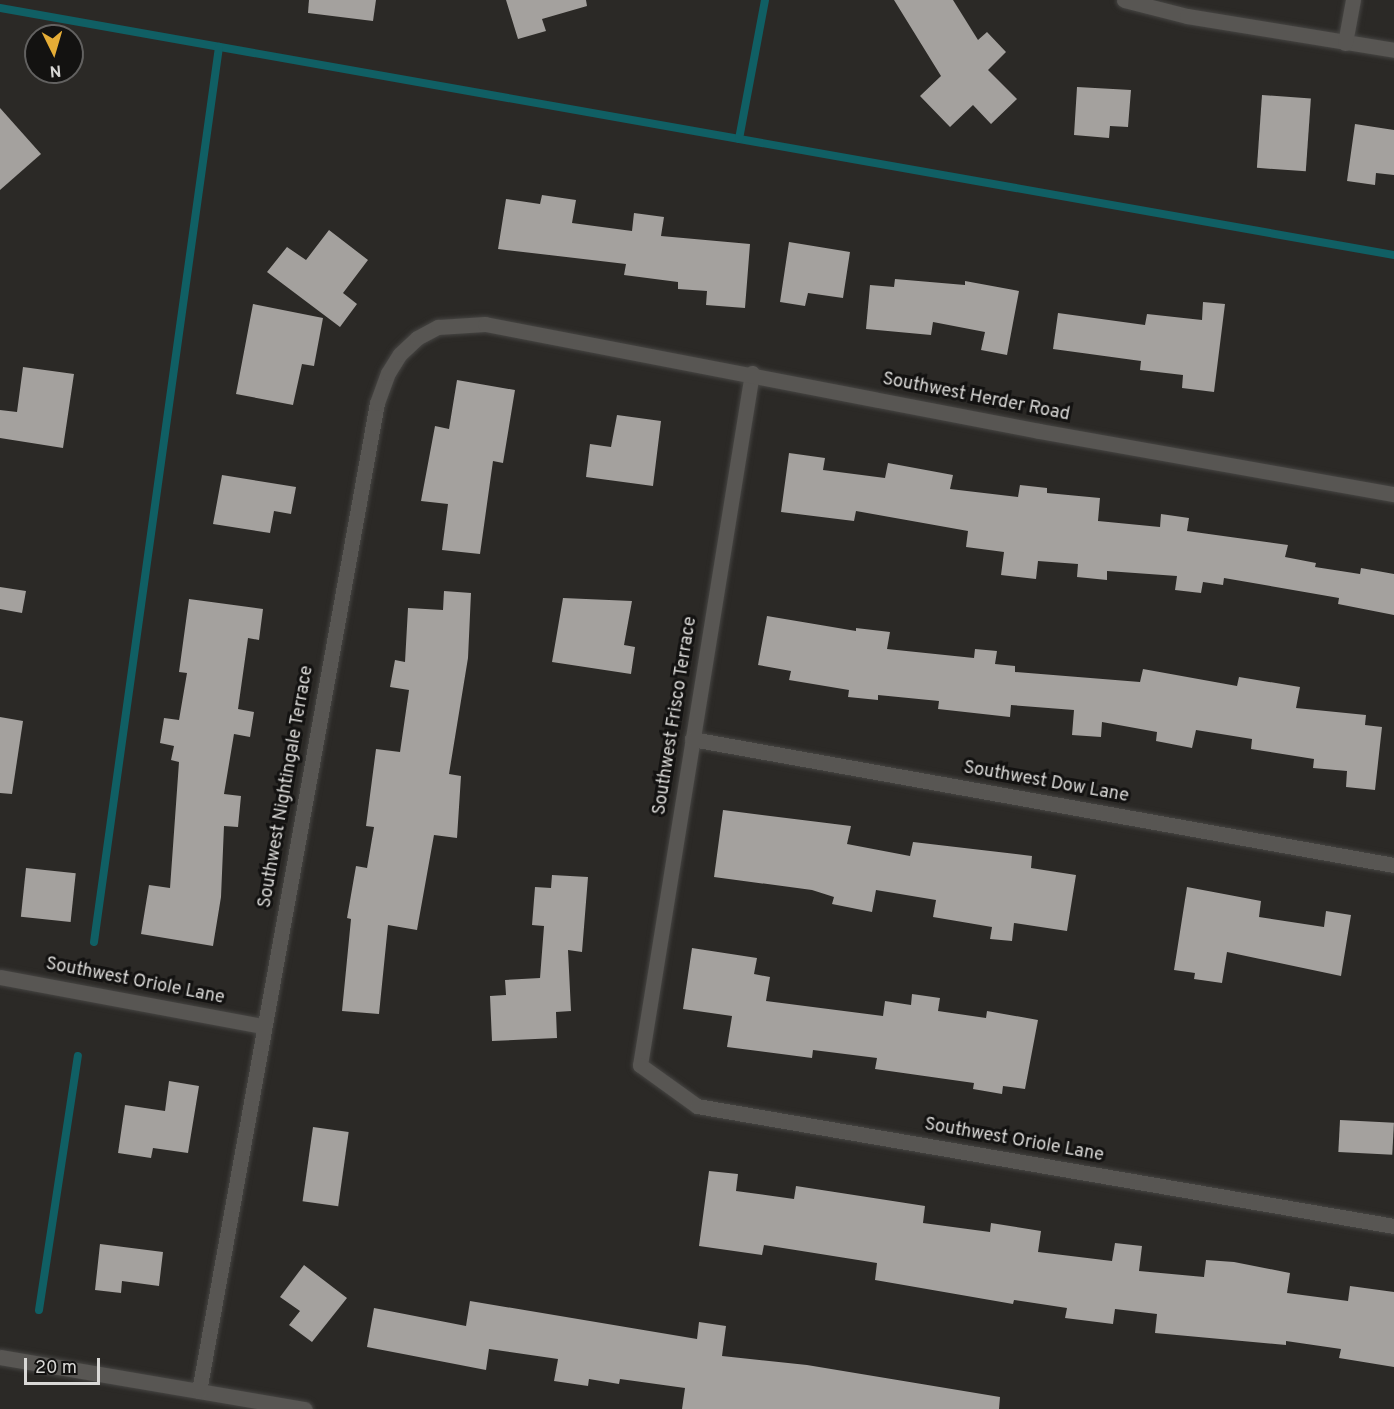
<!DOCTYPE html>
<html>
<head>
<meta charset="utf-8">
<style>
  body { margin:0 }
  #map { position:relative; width:1394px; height:1409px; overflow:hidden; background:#2b2926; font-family:Overpass,sans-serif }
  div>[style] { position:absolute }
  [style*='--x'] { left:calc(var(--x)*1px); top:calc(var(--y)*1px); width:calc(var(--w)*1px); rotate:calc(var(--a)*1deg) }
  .stream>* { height:8px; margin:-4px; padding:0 4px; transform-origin:4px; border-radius:4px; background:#105f64 }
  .building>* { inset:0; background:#a4a19e; transform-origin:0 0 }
  .roads { filter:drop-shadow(0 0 2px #464543) drop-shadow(0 0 2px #464543) }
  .minor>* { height:15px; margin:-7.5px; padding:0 7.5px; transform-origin:7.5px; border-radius:7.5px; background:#585653 }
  span { translate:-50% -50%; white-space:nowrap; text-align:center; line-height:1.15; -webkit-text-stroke:6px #131211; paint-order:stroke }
  .street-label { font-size:18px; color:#d9d8d6 }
  .north { position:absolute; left:24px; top:24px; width:60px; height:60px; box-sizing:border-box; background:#131211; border:2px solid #626160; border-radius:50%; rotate:175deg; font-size:16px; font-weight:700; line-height:24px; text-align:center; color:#d9d8d6 }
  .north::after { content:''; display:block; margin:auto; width:21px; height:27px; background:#e6ad36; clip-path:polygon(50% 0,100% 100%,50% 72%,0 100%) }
  .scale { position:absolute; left:24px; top:1358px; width:76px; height:27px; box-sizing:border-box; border:3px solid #d9d8d6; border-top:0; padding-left:8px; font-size:18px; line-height:21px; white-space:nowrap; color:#d9d8d6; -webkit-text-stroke:4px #131211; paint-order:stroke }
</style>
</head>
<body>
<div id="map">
  <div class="stream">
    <div style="--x:0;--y:8;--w:1416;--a:10.05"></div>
    <div style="--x:739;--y:139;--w:141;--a:-79.4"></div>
    <div style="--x:94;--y:942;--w:904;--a:-82.05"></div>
    <div style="--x:39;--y:1310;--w:257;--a:-81.3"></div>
  </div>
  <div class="building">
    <div style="clip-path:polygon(309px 0,376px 0,373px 21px,308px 13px)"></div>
    <div style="clip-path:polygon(506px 0,586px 0,587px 6px,542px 19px,546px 31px,518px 39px)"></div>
    <div style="clip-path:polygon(894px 0,953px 0,978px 40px,987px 32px,1006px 52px,988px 70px,1017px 99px,991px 124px,973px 105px,950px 127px,920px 96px,941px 76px)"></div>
    <div style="clip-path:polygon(1077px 87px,1131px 90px,1128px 127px,1110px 126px,1109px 138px,1074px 135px)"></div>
    <div style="left:1262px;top:95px;width:49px;height:73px;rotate:4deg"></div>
    <div style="clip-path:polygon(0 108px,41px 154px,0 190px)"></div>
    <div style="clip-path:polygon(1355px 124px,1394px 130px,1394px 175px,1376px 173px,1375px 185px,1347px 181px)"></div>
    <div style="clip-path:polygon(542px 195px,576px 200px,572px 223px,632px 231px,634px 213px,664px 217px,661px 236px,750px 244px,745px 308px,706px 305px,707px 291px,678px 289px,678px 282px,624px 275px,626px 264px,498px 249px,506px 199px,540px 204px)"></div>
    <div style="clip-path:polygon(329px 230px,368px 260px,343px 293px,357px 304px,340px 327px,267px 272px,287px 247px,306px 260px)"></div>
    <div style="clip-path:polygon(789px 242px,850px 252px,843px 298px,808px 293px,805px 306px,780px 302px)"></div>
    <div style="clip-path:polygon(895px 279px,965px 285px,965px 281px,1019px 291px,1007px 355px,981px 350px,985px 332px,933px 322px,931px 335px,866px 329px,870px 285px,894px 287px)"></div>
    <div style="clip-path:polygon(1203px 302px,1225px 304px,1214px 392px,1182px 388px,1183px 375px,1140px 370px,1141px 361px,1053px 349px,1058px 313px,1145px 325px,1147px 314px,1202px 320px)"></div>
    <div style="clip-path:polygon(253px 304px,323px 318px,314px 366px,302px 364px,293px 405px,236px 394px)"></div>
    <div style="clip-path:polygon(23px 367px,74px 374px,63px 448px,0 438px,0 410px,17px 412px)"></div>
    <div style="clip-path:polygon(457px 380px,515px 390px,503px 463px,493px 461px,480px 554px,442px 550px,448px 504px,421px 501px,435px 426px,449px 429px)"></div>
    <div style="clip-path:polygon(617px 415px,661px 421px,653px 486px,586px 477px,590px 444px,611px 447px)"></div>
    <div style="clip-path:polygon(789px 453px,825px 458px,823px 470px,885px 478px,888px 463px,953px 475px,950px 489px,1018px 497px,1020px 485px,1047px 488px,1047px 493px,1100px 498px,1098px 521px,1160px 527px,1161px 514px,1189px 518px,1187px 531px,1288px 545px,1285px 557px,1316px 563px,1315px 567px,1360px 574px,1361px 568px,1394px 574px,1394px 615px,1338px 604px,1339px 598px,1224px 578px,1223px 585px,1203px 582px,1201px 593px,1175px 590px,1177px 576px,1107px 571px,1107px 580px,1077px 577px,1078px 564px,1038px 561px,1036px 579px,1001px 575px,1004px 552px,966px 547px,968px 531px,856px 511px,854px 521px,781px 512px)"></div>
    <div style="clip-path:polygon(222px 475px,296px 487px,291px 514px,274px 511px,270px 533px,213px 524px)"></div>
    <div style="clip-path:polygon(0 587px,26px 591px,22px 613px,0 609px)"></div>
    <div style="clip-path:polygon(444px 591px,471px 593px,468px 658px,449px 774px,461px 776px,457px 838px,434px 835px,417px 930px,388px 925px,379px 1014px,342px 1011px,351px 919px,347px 918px,356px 866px,367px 868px,374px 827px,366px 826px,376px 749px,400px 752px,409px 690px,390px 687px,395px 660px,405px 662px,408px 608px,443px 610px)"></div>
    <div style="clip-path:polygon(563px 598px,632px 601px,624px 645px,635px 647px,631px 674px,552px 662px)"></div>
    <div style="clip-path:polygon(189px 599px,263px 609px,259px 640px,248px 638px,238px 709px,254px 712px,250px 737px,234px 734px,224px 794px,241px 796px,238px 827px,224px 826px,221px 897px,213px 946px,141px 934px,149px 885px,170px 888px,179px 762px,171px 760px,174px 746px,160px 743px,164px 718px,179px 720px,187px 673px,179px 672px)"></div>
    <div style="clip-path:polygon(767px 616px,856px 631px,856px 628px,890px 632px,887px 649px,974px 658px,975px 649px,997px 651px,995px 664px,1015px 666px,1015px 672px,1140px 682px,1143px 669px,1237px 686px,1239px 677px,1300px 687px,1296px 708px,1366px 715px,1365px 725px,1382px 727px,1375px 790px,1346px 787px,1347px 771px,1313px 768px,1314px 759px,1251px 749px,1252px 739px,1196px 730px,1192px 748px,1156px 741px,1157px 732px,1102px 722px,1101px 737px,1072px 735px,1074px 710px,1011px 705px,1010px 717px,938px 709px,939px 701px,878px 695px,878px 700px,848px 697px,849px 690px,789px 680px,791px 671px,758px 665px)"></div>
    <div style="clip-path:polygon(0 717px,23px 721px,12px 794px,0 793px)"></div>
    <div style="clip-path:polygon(723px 810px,851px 826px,847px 844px,910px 856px,913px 842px,1032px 856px,1031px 868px,1076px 875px,1067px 931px,1014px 923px,1012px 941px,990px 939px,992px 927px,933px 917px,936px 900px,876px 890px,872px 912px,832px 904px,834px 897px,812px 890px,714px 877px)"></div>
    <div style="left:26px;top:868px;width:50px;height:49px;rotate:6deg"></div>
    <div style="clip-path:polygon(552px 875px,588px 877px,582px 952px,568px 950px,571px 1011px,556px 1012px,557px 1038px,492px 1041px,490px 996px,506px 995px,505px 980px,540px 978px,544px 926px,532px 925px,535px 887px,551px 888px)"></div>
    <div style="clip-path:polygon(1187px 887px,1261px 901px,1259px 917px,1324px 927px,1326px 911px,1351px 915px,1341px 976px,1227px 952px,1222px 983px,1194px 979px,1195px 973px,1174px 970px)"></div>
    <div style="clip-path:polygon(692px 948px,757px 958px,754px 974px,770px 977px,766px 1001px,883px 1016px,885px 1001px,911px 1005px,912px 994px,940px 998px,938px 1011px,986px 1018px,987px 1011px,1038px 1020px,1025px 1089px,1003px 1086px,1002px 1094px,973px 1089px,974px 1083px,875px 1069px,877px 1058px,813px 1050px,812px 1058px,727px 1047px,732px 1016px,683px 1009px)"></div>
    <div style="clip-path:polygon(169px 1081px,199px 1086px,188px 1153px,153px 1148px,151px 1158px,118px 1153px,125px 1105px,165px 1111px)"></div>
    <div style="left:1340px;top:1120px;width:54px;height:32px;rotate:3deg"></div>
    <div style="left:313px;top:1127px;width:36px;height:75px;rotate:8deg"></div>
    <div style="clip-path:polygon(709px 1171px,738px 1174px,736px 1191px,794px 1199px,796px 1186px,925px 1206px,923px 1223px,990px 1232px,991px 1223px,1041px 1231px,1038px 1252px,1112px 1261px,1115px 1243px,1142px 1246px,1139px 1271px,1204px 1277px,1206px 1260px,1234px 1262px,1290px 1273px,1287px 1293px,1348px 1301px,1350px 1286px,1394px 1292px,1394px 1367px,1339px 1358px,1341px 1349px,1286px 1341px,1286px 1345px,1155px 1333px,1157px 1314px,1115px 1309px,1113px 1324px,1065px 1318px,1067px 1308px,1014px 1300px,1013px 1304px,875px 1280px,877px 1263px,764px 1245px,762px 1255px,699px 1246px)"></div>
    <div style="clip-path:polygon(100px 1244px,163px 1252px,159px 1286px,122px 1281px,121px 1293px,95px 1290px)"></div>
    <div style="clip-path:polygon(304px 1265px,347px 1298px,312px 1342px,289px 1325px,300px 1311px,280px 1297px)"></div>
    <div style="clip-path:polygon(470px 1301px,697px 1339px,699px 1322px,726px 1326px,722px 1356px,807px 1365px,1000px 1397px,999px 1409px,682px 1409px,685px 1388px,620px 1379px,619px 1384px,589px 1379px,588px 1386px,554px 1381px,558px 1359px,489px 1349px,486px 1370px,367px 1347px,374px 1308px,466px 1326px)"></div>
  </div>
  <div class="roads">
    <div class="minor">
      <div style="--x:1124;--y:0;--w:65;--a:14.3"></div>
      <div style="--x:1187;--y:16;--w:210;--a:9.3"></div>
      <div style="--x:1345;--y:43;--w:44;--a:-79.5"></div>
      <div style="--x:752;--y:373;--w:701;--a:99.19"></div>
      <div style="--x:640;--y:1065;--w:70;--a:35.7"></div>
      <div style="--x:697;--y:1106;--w:707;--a:9.77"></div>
      <div style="--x:692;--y:739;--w:713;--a:10.18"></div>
      <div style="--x:0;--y:977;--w:268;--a:10.6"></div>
      <div style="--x:0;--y:1357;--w:309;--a:9.7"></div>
      <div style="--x:199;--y:1391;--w:1004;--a:-79.79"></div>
      <div style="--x:377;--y:403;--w:32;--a:-70"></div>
      <div style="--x:388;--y:373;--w:22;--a:-58"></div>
      <div style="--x:400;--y:354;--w:23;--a:-43"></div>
      <div style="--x:417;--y:338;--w:24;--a:-28"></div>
      <div style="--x:438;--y:327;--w:47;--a:-3.7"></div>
      <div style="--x:485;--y:324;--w:564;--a:10.93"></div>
      <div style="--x:1039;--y:431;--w:361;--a:10.1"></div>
    </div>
  </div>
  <div class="street-label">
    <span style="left:976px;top:398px;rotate:11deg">Southwest Herder Road</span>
    <span style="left:676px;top:716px;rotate:-81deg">Southwest Frisco Terrace</span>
    <span style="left:1046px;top:783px;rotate:10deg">Southwest Dow Lane</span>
    <span style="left:287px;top:787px;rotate:-80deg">Southwest Nightingale Terrace</span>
    <span style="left:135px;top:982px;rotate:11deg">Southwest Oriole Lane</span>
    <span style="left:1014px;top:1141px;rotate:10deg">Southwest Oriole Lane</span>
  </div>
  <div class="north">N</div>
  <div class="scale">20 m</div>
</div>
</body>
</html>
